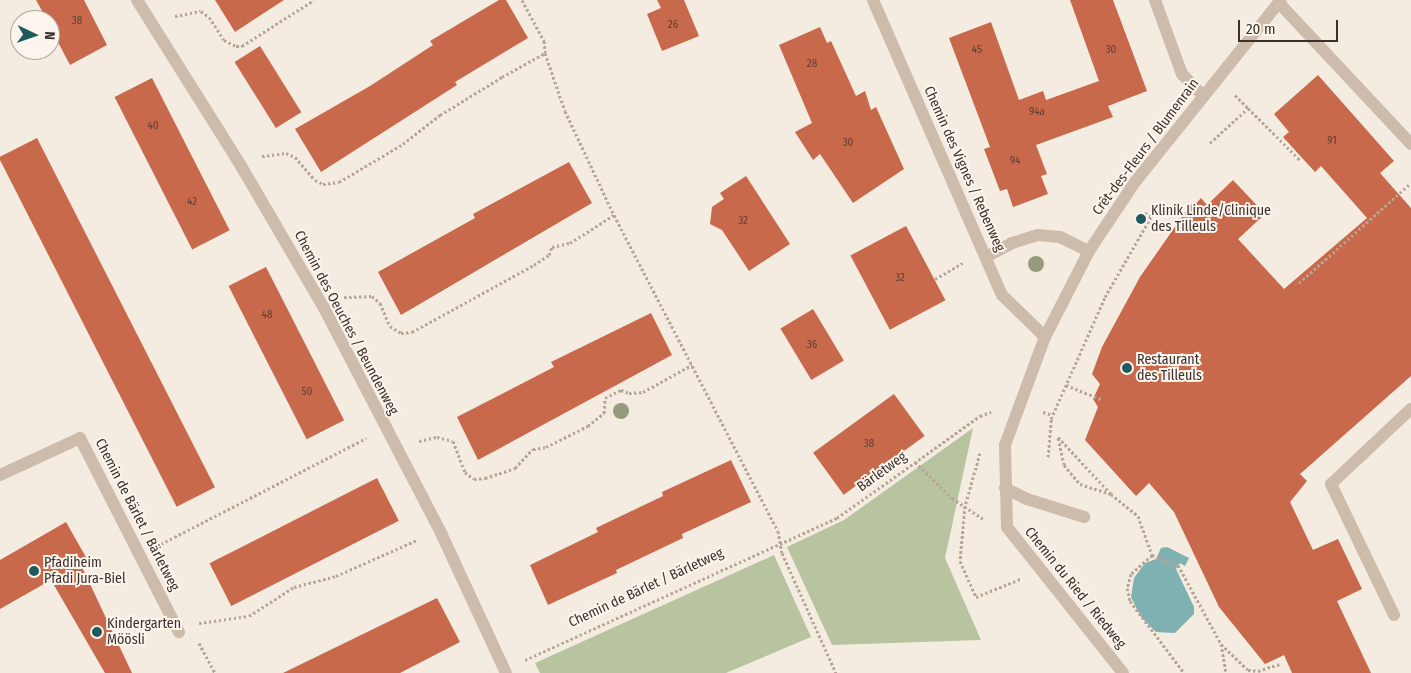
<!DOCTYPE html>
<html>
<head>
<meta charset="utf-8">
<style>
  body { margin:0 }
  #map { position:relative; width:1411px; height:673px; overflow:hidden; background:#f4ebe1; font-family:"Fira Sans Condensed",sans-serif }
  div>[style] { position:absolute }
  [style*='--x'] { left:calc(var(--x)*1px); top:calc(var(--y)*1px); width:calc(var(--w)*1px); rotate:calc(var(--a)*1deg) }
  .green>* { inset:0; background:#b8c4a0 }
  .water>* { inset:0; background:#7fb0b2 }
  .building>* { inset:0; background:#c8694b; transform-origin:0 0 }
  .path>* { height:3px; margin-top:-1.5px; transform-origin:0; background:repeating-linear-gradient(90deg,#b9a596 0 2.5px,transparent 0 5px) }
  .service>* { height:12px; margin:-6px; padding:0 6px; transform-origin:6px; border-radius:6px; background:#cdbbac }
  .minor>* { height:12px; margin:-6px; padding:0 6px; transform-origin:6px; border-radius:6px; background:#cdbbac }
  .trees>* { width:16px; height:16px; margin:-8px; border-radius:50%; background:#969b7f }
  .dots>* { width:14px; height:14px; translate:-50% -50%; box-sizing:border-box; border:2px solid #fbf5ee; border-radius:50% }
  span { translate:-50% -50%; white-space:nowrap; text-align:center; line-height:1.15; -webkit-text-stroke:4px #fbf5ee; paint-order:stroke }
  .number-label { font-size:11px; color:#5e3e33 }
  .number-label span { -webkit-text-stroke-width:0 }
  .street-label { font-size:14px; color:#3b302b }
  .poi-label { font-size:14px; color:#3b302b }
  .left { translate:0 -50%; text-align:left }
  .north { position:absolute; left:10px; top:10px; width:50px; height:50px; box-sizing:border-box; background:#fbf5ee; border:1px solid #aea6a0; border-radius:50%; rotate:93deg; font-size:14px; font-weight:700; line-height:20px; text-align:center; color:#3b302b }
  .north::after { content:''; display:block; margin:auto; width:18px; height:22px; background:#1f5a5e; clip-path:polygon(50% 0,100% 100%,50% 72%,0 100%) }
  .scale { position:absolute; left:1238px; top:20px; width:100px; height:22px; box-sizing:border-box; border:2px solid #3b302b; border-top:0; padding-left:6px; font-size:15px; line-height:18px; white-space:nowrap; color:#3b302b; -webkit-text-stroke:4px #fbf5ee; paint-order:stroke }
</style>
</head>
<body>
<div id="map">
  <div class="green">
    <div style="clip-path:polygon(973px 428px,945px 558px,981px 640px,832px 645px,787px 547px,844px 520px)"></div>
    <div style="clip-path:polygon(774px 555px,811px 637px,726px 673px,540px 673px,535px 663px)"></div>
  </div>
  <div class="water">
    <div style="clip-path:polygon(1167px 547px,1189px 558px,1185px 566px,1180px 563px,1176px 569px,1194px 607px,1194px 614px,1175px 633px,1156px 632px,1141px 617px,1131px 597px,1134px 578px,1145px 563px,1156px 559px,1161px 548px)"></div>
  </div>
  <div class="building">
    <div style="clip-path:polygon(36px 0,84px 0,107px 45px,70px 65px,50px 27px,50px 20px,47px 20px)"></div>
    <div style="clip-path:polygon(215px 0,284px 0,235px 32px)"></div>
    <div style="clip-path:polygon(499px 0,506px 0,528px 38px,455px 82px,457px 85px,321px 172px,295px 129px,370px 86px,433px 45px,430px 41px)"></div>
    <div style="clip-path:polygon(657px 0,684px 0,699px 36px,662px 51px,647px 14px,661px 8px)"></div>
    <div style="clip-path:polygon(1070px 0,1113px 0,1147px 91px,1108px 106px,1113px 117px,1036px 145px,1047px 174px,1041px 176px,1048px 194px,1013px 207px,1007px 189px,1000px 191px,984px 149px,990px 147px,949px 38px,991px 22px,1019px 100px,1043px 91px,1046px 100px,1099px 81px)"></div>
    <div style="clip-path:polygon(820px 27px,827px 43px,831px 41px,856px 96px,865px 91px,871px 110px,876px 107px,904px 169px,853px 203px,820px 154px,813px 160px,795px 132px,812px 123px,779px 45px)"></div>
    <div style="left:260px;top:46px;width:78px;height:30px;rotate:58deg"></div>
    <div style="clip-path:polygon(1318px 75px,1394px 161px,1380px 173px,1411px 208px,1411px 376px,1300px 474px,1307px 481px,1290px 502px,1313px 550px,1338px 539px,1362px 589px,1337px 601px,1371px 673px,1292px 673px,1284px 655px,1265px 664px,1219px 607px,1174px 512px,1149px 483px,1136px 496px,1085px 440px,1098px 407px,1093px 399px,1100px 384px,1092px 374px,1102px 347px,1140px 277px,1191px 204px,1194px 206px,1201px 198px,1207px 205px,1233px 180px,1265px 214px,1238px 239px,1284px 289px,1367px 218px,1321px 166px,1315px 172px,1283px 137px,1289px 132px,1274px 114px)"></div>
    <div style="left:152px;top:78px;width:171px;height:42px;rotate:63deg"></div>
    <div style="left:37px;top:138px;width:392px;height:43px;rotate:63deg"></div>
    <div style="clip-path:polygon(569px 162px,592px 203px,401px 315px,378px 272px,475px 218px,473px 214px)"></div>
    <div style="clip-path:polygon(746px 176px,790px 244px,749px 271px,722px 230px,710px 224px,712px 207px,724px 199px,720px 193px)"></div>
    <div style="left:906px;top:226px;width:84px;height:63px;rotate:62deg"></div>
    <div style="left:266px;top:267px;width:172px;height:42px;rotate:63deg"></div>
    <div style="left:813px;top:309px;width:60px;height:38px;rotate:59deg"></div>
    <div style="clip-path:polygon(651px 313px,672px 355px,478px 460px,457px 417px,554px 367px,551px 362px)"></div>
    <div style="left:894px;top:394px;width:52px;height:100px;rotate:54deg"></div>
    <div style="clip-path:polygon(731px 460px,751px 502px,682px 534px,683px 538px,616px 570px,617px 573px,548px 605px,530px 565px,598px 532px,596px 528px,663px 496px,662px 492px)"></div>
    <div style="left:377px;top:478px;width:48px;height:188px;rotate:63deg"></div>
    <div style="clip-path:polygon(66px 522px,87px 559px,80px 563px,132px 673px,105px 673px,51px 580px,0 609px,0 560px)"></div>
    <div style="clip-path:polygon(437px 598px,460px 642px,400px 673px,283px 673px)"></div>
  </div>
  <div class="path">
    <div style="--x:522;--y:0;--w:47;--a:61.8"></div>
    <div style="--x:544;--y:41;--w:12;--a:85"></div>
    <div style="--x:545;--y:53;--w:61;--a:71"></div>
    <div style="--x:565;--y:111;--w:115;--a:64.8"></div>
    <div style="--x:614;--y:215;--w:356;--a:62.6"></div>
    <div style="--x:778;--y:531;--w:22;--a:80"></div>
    <div style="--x:782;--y:553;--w:132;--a:65.8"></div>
    <div style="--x:175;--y:16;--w:26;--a:-11"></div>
    <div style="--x:201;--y:11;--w:10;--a:37"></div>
    <div style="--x:209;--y:17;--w:27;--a:57"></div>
    <div style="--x:224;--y:40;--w:13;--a:27"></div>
    <div style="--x:236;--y:46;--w:6;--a:0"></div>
    <div style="--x:242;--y:46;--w:85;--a:-32.6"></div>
    <div style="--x:1235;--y:95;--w:18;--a:45"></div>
    <div style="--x:1210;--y:143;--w:52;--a:-42.6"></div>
    <div style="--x:1248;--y:108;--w:74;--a:45"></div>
    <div style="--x:262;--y:156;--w:24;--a:-7"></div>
    <div style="--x:286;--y:153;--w:10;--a:24"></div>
    <div style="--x:295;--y:157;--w:30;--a:49"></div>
    <div style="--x:315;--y:180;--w:9;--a:27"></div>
    <div style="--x:323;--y:184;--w:16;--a:-7"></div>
    <div style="--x:339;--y:182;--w:74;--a:-30.7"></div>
    <div style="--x:403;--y:144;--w:47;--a:-38.1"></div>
    <div style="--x:440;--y:115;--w:73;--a:-31.5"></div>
    <div style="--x:502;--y:77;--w:49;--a:-29.2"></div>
    <div style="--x:935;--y:279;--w:32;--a:-30"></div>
    <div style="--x:1299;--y:283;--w:150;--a:-41.8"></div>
    <div style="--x:344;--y:297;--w:28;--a:-2"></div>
    <div style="--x:372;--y:296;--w:11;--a:41"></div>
    <div style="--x:380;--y:303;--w:25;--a:67"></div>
    <div style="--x:390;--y:326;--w:13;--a:32"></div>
    <div style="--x:401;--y:333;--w:11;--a:-5"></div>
    <div style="--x:412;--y:332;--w:139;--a:-28.8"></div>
    <div style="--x:534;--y:265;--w:18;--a:-34"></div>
    <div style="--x:549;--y:255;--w:9;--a:-69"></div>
    <div style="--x:552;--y:247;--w:18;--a:-13"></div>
    <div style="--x:570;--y:243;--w:52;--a:-32.5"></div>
    <div style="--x:1066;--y:385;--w:38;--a:22"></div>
    <div style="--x:1043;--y:412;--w:10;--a:17"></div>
    <div style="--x:1058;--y:437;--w:78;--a:47.1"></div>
    <div style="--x:1111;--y:494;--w:35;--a:39"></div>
    <div style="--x:1138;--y:516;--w:41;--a:70.3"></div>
    <div style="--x:1152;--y:555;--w:28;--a:21"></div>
    <div style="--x:1178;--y:565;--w:90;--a:61.4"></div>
    <div style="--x:1221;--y:644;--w:29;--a:80"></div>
    <div style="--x:1058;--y:438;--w:28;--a:77"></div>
    <div style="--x:1064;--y:465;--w:25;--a:50"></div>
    <div style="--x:1080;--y:484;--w:32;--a:18"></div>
    <div style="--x:419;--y:441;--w:18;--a:-13"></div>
    <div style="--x:437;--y:437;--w:16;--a:14"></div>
    <div style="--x:453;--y:441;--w:33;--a:69"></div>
    <div style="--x:465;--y:472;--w:11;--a:38"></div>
    <div style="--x:474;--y:479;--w:11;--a:-5"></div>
    <div style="--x:485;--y:478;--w:32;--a:-18"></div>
    <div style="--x:515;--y:468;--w:26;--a:-47"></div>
    <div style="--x:533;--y:449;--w:13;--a:-9"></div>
    <div style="--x:546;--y:447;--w:47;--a:-26.6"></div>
    <div style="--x:588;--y:426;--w:21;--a:-39"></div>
    <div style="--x:604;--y:413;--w:15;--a:-86"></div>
    <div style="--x:605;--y:398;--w:18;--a:-27"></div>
    <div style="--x:621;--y:390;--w:9;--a:21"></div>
    <div style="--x:629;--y:393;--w:14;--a:-4"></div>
    <div style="--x:643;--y:392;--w:56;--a:-28.9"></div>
    <div style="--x:980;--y:453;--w:55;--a:105.8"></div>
    <div style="--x:965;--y:506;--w:55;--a:95.2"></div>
    <div style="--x:960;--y:561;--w:39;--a:66"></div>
    <div style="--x:976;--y:597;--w:48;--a:-22.2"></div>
    <div style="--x:1048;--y:457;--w:38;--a:-85"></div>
    <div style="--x:1051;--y:419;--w:133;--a:-66.1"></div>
    <div style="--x:1105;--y:297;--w:92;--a:-60.1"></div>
    <div style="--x:1151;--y:217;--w:9;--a:-144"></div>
    <div style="--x:915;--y:462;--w:52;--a:44.2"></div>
    <div style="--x:952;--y:498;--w:37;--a:34"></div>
    <div style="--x:161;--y:544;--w:231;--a:-27.3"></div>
    <div style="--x:1152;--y:555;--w:28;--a:138"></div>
    <div style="--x:1131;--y:574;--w:15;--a:106"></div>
    <div style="--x:1127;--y:588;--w:13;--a:77"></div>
    <div style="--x:1130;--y:601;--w:90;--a:53.1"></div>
    <div style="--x:199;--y:623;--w:50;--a:-8"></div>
    <div style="--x:249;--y:616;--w:54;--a:-32.8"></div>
    <div style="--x:294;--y:587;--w:43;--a:-14.7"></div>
    <div style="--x:336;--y:576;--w:89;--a:-24"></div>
    <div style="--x:199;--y:643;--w:34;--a:62"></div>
    <div style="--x:1221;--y:644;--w:37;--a:44"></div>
    <div style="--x:1248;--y:670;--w:10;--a:6"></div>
    <div style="--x:1258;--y:671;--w:23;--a:-18"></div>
    <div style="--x:525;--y:660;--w:343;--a:-24.5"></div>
    <div style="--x:837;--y:518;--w:176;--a:-35.5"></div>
    <div style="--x:980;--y:416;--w:12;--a:-20"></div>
  </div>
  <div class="service">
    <div style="--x:1279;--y:3;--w:193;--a:46.9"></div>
    <div style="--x:986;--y:257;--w:30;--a:-28"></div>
    <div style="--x:1012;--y:243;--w:27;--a:-17"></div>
    <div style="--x:1038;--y:235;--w:22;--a:5"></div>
    <div style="--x:1060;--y:237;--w:32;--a:26"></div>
    <div style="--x:80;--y:438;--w:218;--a:63"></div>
    <div style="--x:1005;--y:488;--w:25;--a:27"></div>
    <div style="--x:1027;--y:499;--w:60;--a:17.5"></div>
    <div style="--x:1394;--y:615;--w:145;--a:-115.7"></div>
    <div style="--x:1331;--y:484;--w:110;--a:-43.2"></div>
  </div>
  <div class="minor">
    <div style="--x:137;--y:0;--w:196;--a:57.9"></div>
    <div style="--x:241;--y:166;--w:164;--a:59.7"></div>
    <div style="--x:324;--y:308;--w:254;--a:62.5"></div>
    <div style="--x:441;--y:533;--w:154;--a:65.1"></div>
    <div style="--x:873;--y:0;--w:322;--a:66.4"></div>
    <div style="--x:1002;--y:295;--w:60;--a:44.3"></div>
    <div style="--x:1155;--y:0;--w:79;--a:70"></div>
    <div style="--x:1182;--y:74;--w:30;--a:46"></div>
    <div style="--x:0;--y:475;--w:88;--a:-24.8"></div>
    <div style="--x:1123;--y:673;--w:186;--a:-128.5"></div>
    <div style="--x:1007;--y:527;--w:82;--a:-91.4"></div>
    <div style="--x:1005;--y:445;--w:115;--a:-69.7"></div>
    <div style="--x:1045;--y:337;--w:97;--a:-62.9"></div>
    <div style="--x:1089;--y:251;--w:83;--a:-56.3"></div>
    <div style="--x:1135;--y:182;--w:233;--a:-51.3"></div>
  </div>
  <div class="trees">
    <div style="left:1036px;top:264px"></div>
    <div style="left:621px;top:411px"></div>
  </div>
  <div class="dots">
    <div style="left:1141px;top:219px;background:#1f5a5e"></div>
    <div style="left:1127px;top:368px;background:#1f5a5e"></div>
    <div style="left:34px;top:571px;background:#1f5a5e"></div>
    <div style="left:97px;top:632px;background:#1f5a5e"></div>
  </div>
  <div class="number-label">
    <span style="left:77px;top:21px">38</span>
    <span style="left:673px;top:25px">26</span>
    <span style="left:977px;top:50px">45</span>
    <span style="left:1111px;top:50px">30</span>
    <span style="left:812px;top:64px">28</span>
    <span style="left:1037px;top:112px">94a</span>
    <span style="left:153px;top:126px">40</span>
    <span style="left:1332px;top:141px">91</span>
    <span style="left:848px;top:143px">30</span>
    <span style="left:1015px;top:161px">94</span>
    <span style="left:192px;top:202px">42</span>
    <span style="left:743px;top:221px">32</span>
    <span style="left:900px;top:278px">32</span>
    <span style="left:267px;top:315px">48</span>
    <span style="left:812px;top:345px">36</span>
    <span style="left:307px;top:392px">50</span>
    <span style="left:869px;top:444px">38</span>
  </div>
  <div class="street-label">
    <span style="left:1146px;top:147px;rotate:-53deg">Crêt-des-Fleurs / Blumenrain</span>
    <span style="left:964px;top:169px;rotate:66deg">Chemin des Vignes / Rebenweg</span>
    <span style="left:346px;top:323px;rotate:62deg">Chemin des Oeuches / Beundenweg</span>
    <span style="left:882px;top:472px;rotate:-36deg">Bärletweg</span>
    <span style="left:137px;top:515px;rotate:63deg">Chemin de Bärlet / Bärletweg</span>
    <span style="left:646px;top:588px;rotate:-25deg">Chemin de Bärlet / Bärletweg</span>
    <span style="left:1075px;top:588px;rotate:51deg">Chemin du Ried / Riedweg</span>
  </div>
  <div class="poi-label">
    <span class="left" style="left:1151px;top:219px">Klinik Linde/Clinique<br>des Tilleuls</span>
    <span class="left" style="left:1137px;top:368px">Restaurant<br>des Tilleuls</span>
    <span class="left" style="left:44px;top:571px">Pfadiheim<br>Pfadi Jura-Biel</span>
    <span class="left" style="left:107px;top:632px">Kindergarten<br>Möösli</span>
  </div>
  <div class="north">N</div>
  <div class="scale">20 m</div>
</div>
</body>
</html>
